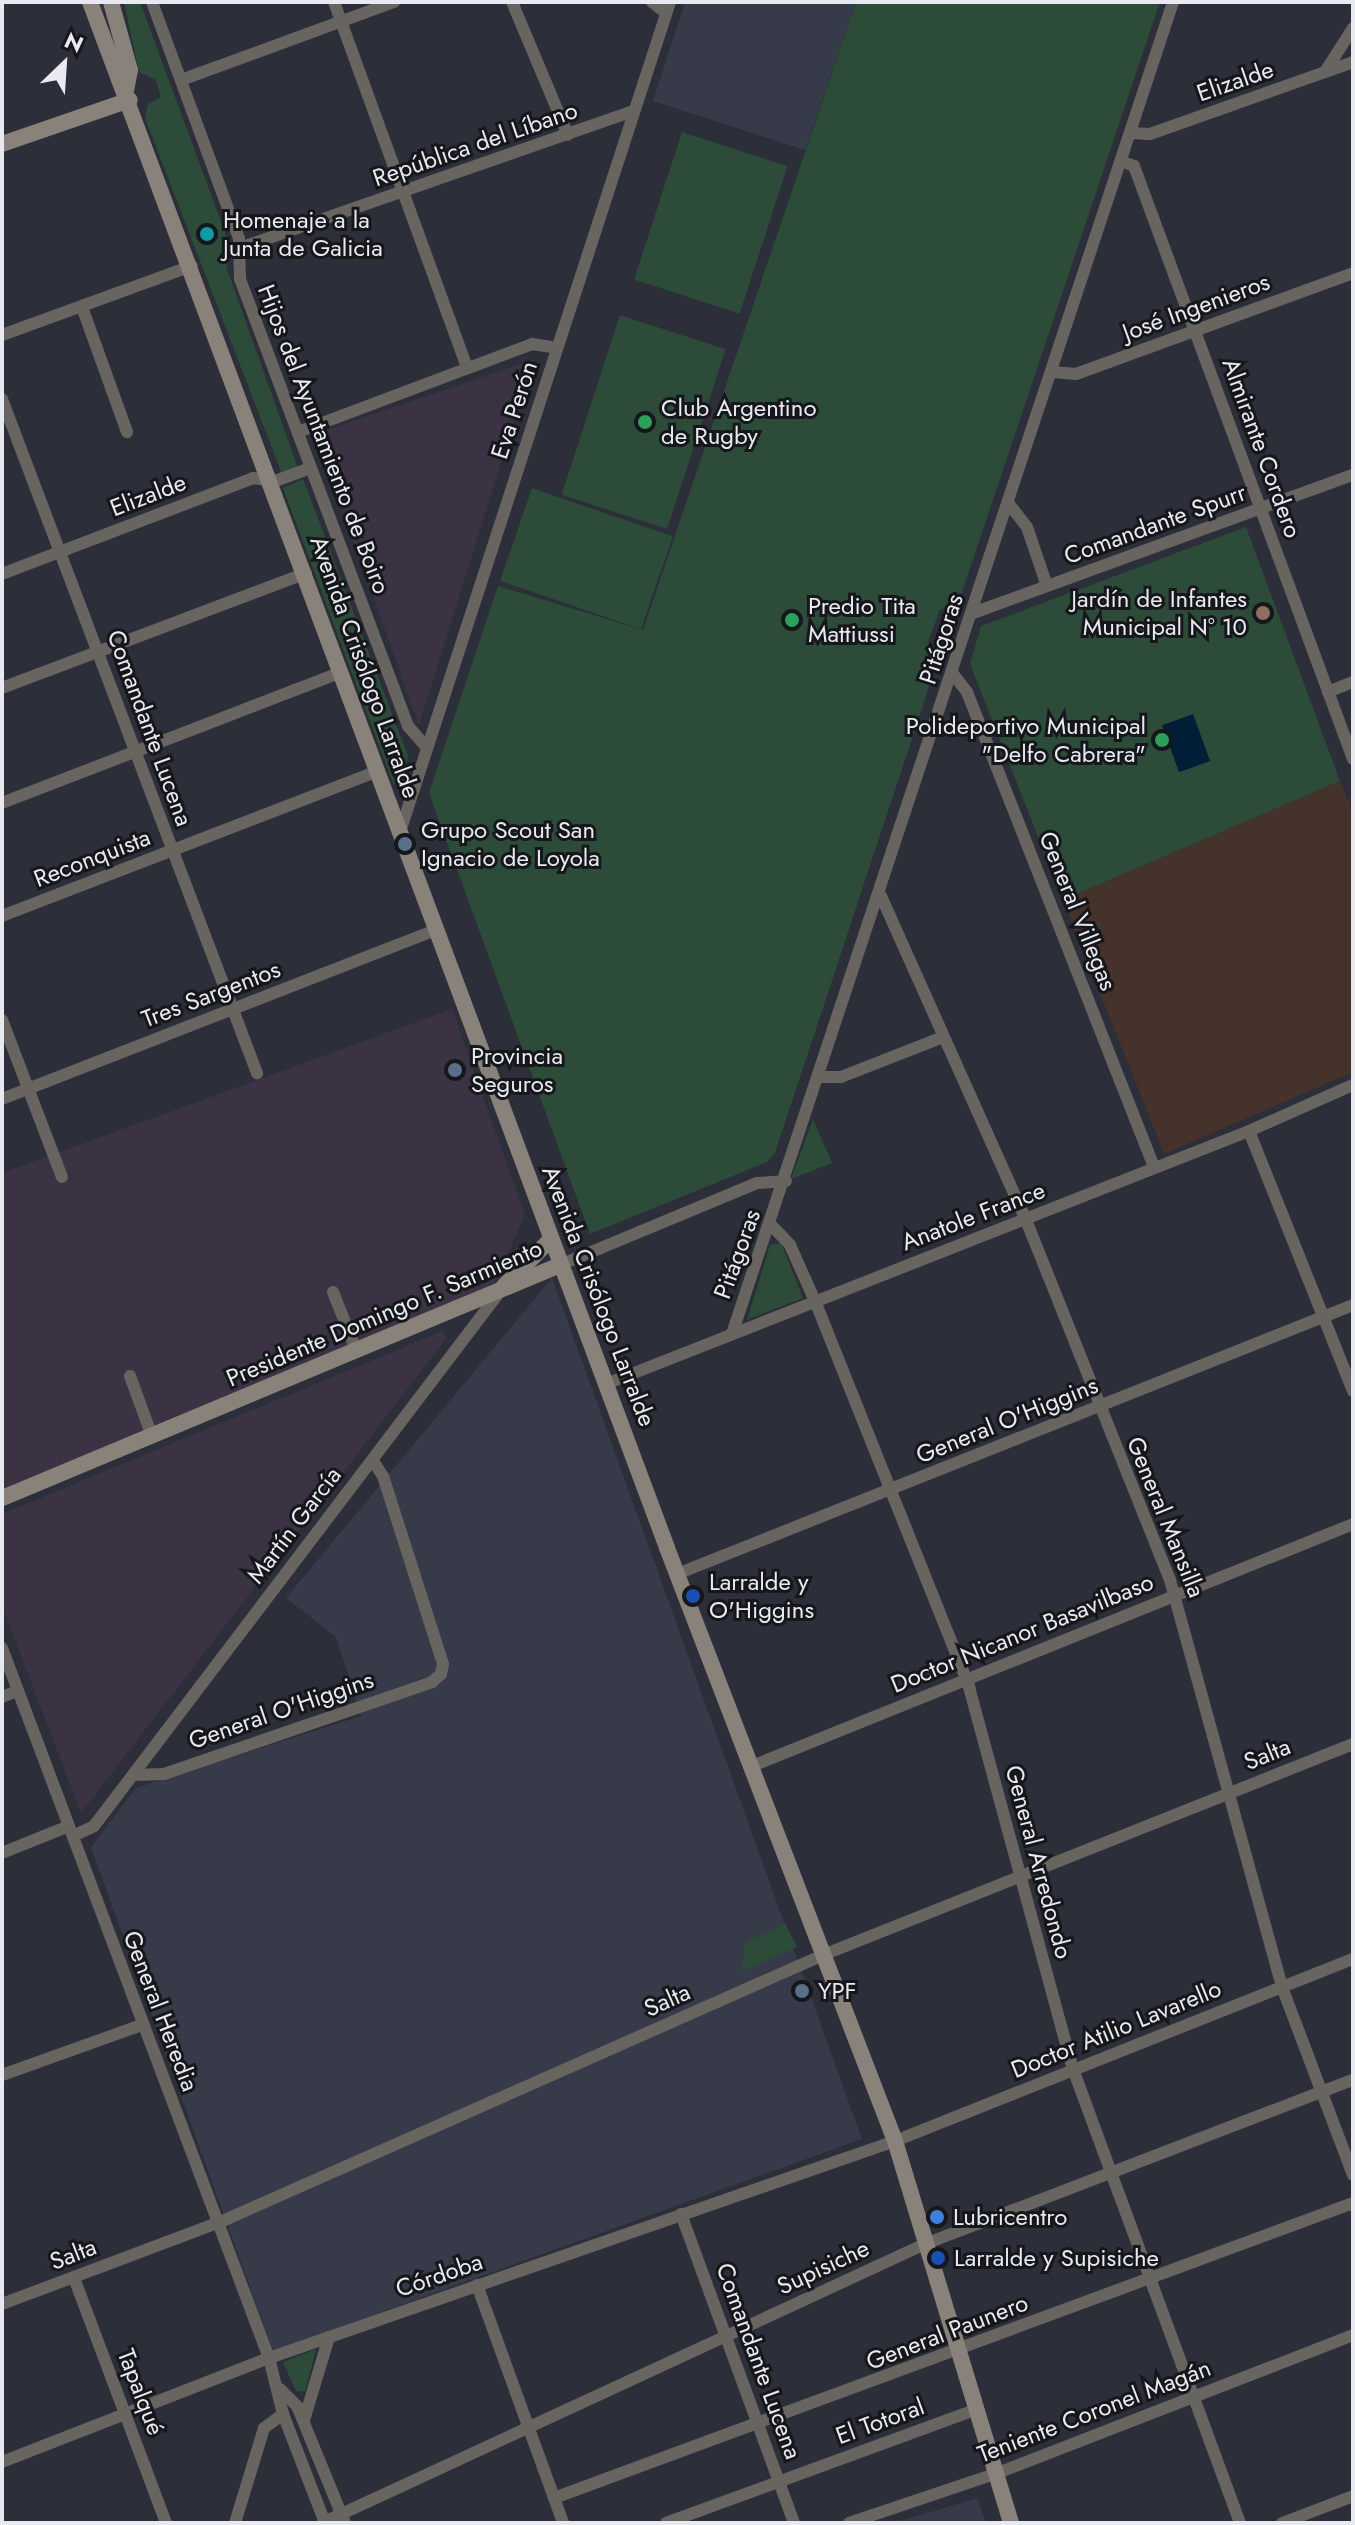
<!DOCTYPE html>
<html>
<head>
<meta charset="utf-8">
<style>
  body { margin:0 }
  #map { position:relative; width:1355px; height:2525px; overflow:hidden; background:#2c2e39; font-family:Jost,sans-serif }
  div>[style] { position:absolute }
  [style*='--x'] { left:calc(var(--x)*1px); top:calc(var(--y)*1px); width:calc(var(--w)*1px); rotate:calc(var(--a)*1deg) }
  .commercial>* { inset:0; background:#3b3343 }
  .built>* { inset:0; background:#373a49 }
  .medical>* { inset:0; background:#45322b }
  .green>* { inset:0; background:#2c4b39; transform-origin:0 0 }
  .water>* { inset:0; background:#001f36; transform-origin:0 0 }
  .street>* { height:12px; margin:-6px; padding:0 6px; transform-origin:6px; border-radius:6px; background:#686460 }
  .secondary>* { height:16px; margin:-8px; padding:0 8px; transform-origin:8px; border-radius:8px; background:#88827b }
  .dots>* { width:22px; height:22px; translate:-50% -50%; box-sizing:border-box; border:4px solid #16171b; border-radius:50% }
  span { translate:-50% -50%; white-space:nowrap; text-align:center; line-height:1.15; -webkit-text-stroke:6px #16171b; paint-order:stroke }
  .street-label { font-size:24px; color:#e9eaf1 }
  .poi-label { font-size:24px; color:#e9eaf1 }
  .left { translate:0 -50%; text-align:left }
  .right { translate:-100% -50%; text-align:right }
  .frame { position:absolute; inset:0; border:4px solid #e9eaf1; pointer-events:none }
  .north { position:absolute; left:24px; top:24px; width:80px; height:80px; -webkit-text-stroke:6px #16171b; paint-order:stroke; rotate:25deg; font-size:22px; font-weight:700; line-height:32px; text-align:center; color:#e9eaf1 }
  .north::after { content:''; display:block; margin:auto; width:28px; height:36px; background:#e9eaf1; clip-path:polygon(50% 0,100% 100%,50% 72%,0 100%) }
</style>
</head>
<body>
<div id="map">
  <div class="commercial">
    <div style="clip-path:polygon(533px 360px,419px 725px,315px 434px)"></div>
    <div style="clip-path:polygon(452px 1009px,525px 1215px,486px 1303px,2px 1491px,2px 1173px)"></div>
    <div style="clip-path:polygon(443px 1331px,446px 1339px,81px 1813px,2px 1606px,2px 1514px)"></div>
  </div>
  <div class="built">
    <div style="clip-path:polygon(685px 2px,856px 2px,805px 150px,653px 101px)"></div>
    <div style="clip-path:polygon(552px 1278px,862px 2139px,273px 2351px,91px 1847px,136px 1788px,361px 1716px,336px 1637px,286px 1598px)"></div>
    <div style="clip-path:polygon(977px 2498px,986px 2523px,894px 2523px)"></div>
  </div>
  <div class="medical">
    <div style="clip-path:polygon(1340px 781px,1353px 811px,1353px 1072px,1164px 1154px,1063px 900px)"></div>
  </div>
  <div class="green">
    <div style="clip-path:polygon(124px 2px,140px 2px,226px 235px,227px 269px,298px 468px,282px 474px,145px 118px,148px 104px,161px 97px,156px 80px,139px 72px)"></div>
    <div style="clip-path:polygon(856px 2px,1160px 2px,958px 604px,940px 610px,928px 642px,938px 660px,775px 1153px,767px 1162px,590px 1234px,429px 793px,498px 586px,643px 630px)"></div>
    <div style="left:682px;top:132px;width:111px;height:155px;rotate:18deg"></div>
    <div style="left:620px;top:315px;width:111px;height:189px;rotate:18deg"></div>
    <div style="clip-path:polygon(303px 479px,408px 756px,402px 788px,393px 783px,283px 488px)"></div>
    <div style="left:532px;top:488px;width:149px;height:98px;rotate:19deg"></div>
    <div style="clip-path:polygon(1246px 527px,1340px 781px,1063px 900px,970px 664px,981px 626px)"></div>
    <div style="clip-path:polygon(813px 1119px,832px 1163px,791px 1179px)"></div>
    <div style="clip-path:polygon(781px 1243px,803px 1298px,747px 1320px,770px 1245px)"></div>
    <div style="clip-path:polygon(785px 1923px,797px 1947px,741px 1972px,745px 1943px)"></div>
    <div style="clip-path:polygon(316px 2349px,305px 2392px,296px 2391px,283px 2362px)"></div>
  </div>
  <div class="water">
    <div style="left:1193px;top:714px;width:50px;height:33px;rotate:70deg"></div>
  </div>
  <div class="street">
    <div style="--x:152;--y:2;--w:252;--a:69.8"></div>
    <div style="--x:239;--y:239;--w:40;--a:88.6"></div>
    <div style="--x:240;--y:279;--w:478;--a:69.4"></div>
    <div style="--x:408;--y:726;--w:29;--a:49"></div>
    <div style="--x:334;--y:2;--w:389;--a:70"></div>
    <div style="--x:512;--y:2;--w:144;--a:67.2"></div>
    <div style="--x:652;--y:2;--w:18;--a:38"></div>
    <div style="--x:1325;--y:72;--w:52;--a:-57.5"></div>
    <div style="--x:181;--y:80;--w:227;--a:-20.1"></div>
    <div style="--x:1130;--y:133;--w:20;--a:3"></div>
    <div style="--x:1150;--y:134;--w:215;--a:-19.5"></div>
    <div style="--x:1121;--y:161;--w:14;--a:21"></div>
    <div style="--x:1134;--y:166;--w:632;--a:69.73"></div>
    <div style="--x:240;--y:248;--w:416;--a:-19.2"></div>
    <div style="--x:82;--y:307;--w:133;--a:70.2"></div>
    <div style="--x:2;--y:335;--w:202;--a:-20"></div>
    <div style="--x:1053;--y:372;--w:23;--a:5"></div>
    <div style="--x:1076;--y:374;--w:295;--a:-20"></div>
    <div style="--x:2;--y:399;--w:721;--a:69.28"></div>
    <div style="--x:298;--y:432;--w:250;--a:-20.6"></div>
    <div style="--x:532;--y:344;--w:25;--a:9"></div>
    <div style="--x:1009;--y:504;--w:29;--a:52"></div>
    <div style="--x:1027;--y:527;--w:62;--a:71.3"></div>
    <div style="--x:2;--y:574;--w:269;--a:-20.9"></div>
    <div style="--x:253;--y:478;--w:22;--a:8"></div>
    <div style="--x:275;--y:481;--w:38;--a:-20"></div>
    <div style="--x:973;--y:613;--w:404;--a:-20"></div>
    <div style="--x:953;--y:674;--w:23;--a:52"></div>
    <div style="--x:967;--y:692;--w:510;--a:68.51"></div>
    <div style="--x:2;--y:688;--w:325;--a:-20.7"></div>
    <div style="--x:1328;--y:692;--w:27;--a:-22"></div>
    <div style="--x:2;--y:803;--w:363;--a:-21.1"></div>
    <div style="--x:400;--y:832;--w:873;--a:-71.98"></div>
    <div style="--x:881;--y:896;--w:355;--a:65.9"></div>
    <div style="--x:1026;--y:1220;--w:388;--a:68.2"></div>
    <div style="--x:1170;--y:1580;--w:422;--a:74.6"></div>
    <div style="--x:1282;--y:1987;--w:201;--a:69.3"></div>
    <div style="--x:2;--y:916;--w:402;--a:-21.1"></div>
    <div style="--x:2;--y:1020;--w:168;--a:69.1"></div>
    <div style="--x:821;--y:1077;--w:20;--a:0"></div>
    <div style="--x:841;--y:1077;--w:110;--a:-21.4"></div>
    <div style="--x:2;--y:1099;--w:466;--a:-21.3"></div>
    <div style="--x:1249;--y:1131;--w:280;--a:68.2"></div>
    <div style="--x:771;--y:1225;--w:28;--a:46"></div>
    <div style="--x:790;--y:1245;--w:61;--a:65.9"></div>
    <div style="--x:815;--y:1301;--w:416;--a:68.2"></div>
    <div style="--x:969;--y:1687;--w:396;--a:74.8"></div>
    <div style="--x:1073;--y:2069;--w:484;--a:69.8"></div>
    <div style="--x:560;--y:1265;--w:213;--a:-22.6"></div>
    <div style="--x:757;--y:1183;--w:29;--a:-4"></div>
    <div style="--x:333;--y:1292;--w:62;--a:68.4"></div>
    <div style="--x:732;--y:1334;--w:1403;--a:-71.68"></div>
    <div style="--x:130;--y:1376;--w:64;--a:69.9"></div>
    <div style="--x:606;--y:1384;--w:691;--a:-21.48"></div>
    <div style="--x:1249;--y:1131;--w:114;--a:-23.9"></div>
    <div style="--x:677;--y:1574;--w:728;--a:-21.7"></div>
    <div style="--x:2;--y:1648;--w:759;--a:69.39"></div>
    <div style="--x:269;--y:2358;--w:58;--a:76"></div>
    <div style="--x:283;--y:2414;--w:117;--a:68.9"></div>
    <div style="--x:2;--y:1697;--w:16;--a:-22"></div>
    <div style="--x:752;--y:1766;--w:648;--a:-21.93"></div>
    <div style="--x:133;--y:1775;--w:31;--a:-2"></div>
    <div style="--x:164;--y:1774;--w:283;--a:-18.9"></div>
    <div style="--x:432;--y:1682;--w:12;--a:-42"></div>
    <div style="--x:441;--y:1674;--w:10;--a:-79"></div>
    <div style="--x:443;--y:1664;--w:197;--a:-107.7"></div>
    <div style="--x:383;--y:1476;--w:18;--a:-124"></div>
    <div style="--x:73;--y:1836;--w:23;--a:-25"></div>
    <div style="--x:94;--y:1826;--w:673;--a:-52.79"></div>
    <div style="--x:2;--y:1853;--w:72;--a:-21.9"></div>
    <div style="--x:2;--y:2075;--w:149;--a:-19.7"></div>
    <div style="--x:681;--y:2214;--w:329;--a:69.9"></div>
    <div style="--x:74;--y:2278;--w:262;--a:69.4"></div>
    <div style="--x:477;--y:2285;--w:253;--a:70.1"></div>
    <div style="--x:2;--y:2304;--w:231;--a:-20.6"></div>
    <div style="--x:218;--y:2223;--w:662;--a:-23.89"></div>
    <div style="--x:823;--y:1955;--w:570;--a:-21.71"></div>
    <div style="--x:280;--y:2389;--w:24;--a:45"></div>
    <div style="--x:297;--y:2406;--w:126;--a:67.7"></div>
    <div style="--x:304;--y:2420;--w:87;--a:-73.2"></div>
    <div style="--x:2;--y:2462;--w:287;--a:-21.3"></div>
    <div style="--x:269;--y:2358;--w:663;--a:-19.12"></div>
    <div style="--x:895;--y:2141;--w:493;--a:-21.7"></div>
    <div style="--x:554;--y:2498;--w:852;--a:-20.26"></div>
    <div style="--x:235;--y:2523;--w:99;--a:-73"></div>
    <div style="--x:264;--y:2428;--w:24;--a:-36"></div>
    <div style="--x:322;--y:2523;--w:664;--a:-24.83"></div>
    <div style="--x:925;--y:2244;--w:458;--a:-21"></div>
    <div style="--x:666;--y:2523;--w:329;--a:-20.1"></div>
    <div style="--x:849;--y:2523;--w:154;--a:-18.6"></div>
    <div style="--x:995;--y:2474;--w:384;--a:-21.2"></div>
    <div style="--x:1282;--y:2523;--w:76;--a:-20.8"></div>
  </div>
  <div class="secondary">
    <div style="--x:90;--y:2;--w:1650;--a:69.53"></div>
    <div style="--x:667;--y:1548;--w:635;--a:68.97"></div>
    <div style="--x:895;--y:2141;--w:399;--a:73.1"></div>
    <div style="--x:111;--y:2;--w:71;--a:74.4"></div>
    <div style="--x:130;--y:70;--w:21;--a:101"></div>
    <div style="--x:2;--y:144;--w:135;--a:-19"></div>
    <div style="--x:504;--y:1286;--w:66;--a:-45"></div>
    <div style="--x:2;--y:1498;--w:605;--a:-22.66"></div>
  </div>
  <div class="dots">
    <div style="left:207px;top:234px;background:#0f9aa8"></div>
    <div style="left:645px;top:422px;background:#2e9e5b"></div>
    <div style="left:1263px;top:613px;background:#8d6e63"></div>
    <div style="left:792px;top:620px;background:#2e9e5b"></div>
    <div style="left:1162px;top:740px;background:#2e9e5b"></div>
    <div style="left:405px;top:844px;background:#5c6f8a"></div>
    <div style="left:455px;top:1070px;background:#5c6f8a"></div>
    <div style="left:693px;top:1596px;background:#1a4fb4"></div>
    <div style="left:802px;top:1991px;background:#5c6f8a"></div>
    <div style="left:937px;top:2217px;background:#3f7fe0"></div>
    <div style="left:938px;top:2258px;background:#1a4fb4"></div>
  </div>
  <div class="street-label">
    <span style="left:1235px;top:81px;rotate:-19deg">Elizalde</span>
    <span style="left:475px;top:144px;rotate:-19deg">República del Líbano</span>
    <span style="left:1196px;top:307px;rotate:-20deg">José Ingenieros</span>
    <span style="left:514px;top:410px;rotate:-72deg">Eva Perón</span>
    <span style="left:324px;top:439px;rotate:69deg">Hijos del Ayuntamiento de Boiro</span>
    <span style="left:1262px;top:448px;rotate:70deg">Almirante Cordero</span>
    <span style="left:148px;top:495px;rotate:-21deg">Elizalde</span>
    <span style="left:1155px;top:524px;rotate:-20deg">Comandante Spurr</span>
    <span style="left:941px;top:639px;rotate:-72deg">Pitágoras</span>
    <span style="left:365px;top:667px;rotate:70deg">Avenida Crisólogo Larralde</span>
    <span style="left:150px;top:728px;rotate:70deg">Comandante Lucena</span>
    <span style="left:92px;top:858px;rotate:-21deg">Reconquista</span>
    <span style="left:1078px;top:911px;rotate:68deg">General Villegas</span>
    <span style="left:211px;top:994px;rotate:-21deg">Tres Sargentos</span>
    <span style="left:973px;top:1216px;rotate:-21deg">Anatole France</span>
    <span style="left:737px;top:1254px;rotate:-70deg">Pitágoras</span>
    <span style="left:599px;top:1296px;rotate:69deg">Avenida Crisólogo Larralde</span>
    <span style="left:384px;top:1313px;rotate:-23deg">Presidente Domingo F. Sarmiento</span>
    <span style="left:1007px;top:1420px;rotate:-22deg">General O'Higgins</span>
    <span style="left:1166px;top:1517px;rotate:68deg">General Mansilla</span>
    <span style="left:294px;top:1525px;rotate:-53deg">Martín García</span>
    <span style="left:1022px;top:1633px;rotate:-22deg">Doctor Nicanor Basavilbaso</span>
    <span style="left:281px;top:1710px;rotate:-19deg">General O'Higgins</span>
    <span style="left:1267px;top:1754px;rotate:-22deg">Salta</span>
    <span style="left:1039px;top:1862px;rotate:75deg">General Arredondo</span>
    <span style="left:667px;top:2000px;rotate:-24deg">Salta</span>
    <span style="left:161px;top:2011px;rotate:69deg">General Heredia</span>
    <span style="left:1116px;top:2029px;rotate:-22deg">Doctor Atilio Lavarello</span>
    <span style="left:73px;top:2254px;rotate:-21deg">Salta</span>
    <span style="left:823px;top:2267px;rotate:-25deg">Supisiche</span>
    <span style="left:439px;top:2275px;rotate:-19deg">Córdoba</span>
    <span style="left:947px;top:2332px;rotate:-21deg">General Paunero</span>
    <span style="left:759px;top:2361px;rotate:70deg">Comandante Lucena</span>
    <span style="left:141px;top:2392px;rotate:69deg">Tapalqué</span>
    <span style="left:1094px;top:2411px;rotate:-21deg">Teniente Coronel Magán</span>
    <span style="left:880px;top:2421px;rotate:-20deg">El Totoral</span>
  </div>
  <div class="poi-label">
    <span class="left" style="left:223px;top:234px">Homenaje a la<br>Junta de Galicia</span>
    <span class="left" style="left:661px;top:422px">Club Argentino<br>de Rugby</span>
    <span class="right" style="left:1247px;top:613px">Jardín de Infantes<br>Municipal Nº 10</span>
    <span class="left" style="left:808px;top:620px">Predio Tita<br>Mattiussi</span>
    <span class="right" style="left:1146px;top:740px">Polideportivo Municipal<br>"Delfo Cabrera"</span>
    <span class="left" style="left:421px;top:844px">Grupo Scout San<br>Ignacio de Loyola</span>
    <span class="left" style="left:471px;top:1070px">Provincia<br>Seguros</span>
    <span class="left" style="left:709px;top:1596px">Larralde y<br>O'Higgins</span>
    <span class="left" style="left:818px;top:1991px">YPF</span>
    <span class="left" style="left:953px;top:2217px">Lubricentro</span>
    <span class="left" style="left:954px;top:2258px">Larralde y Supisiche</span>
  </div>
  <div class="frame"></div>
  <div class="north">N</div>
</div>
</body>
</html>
